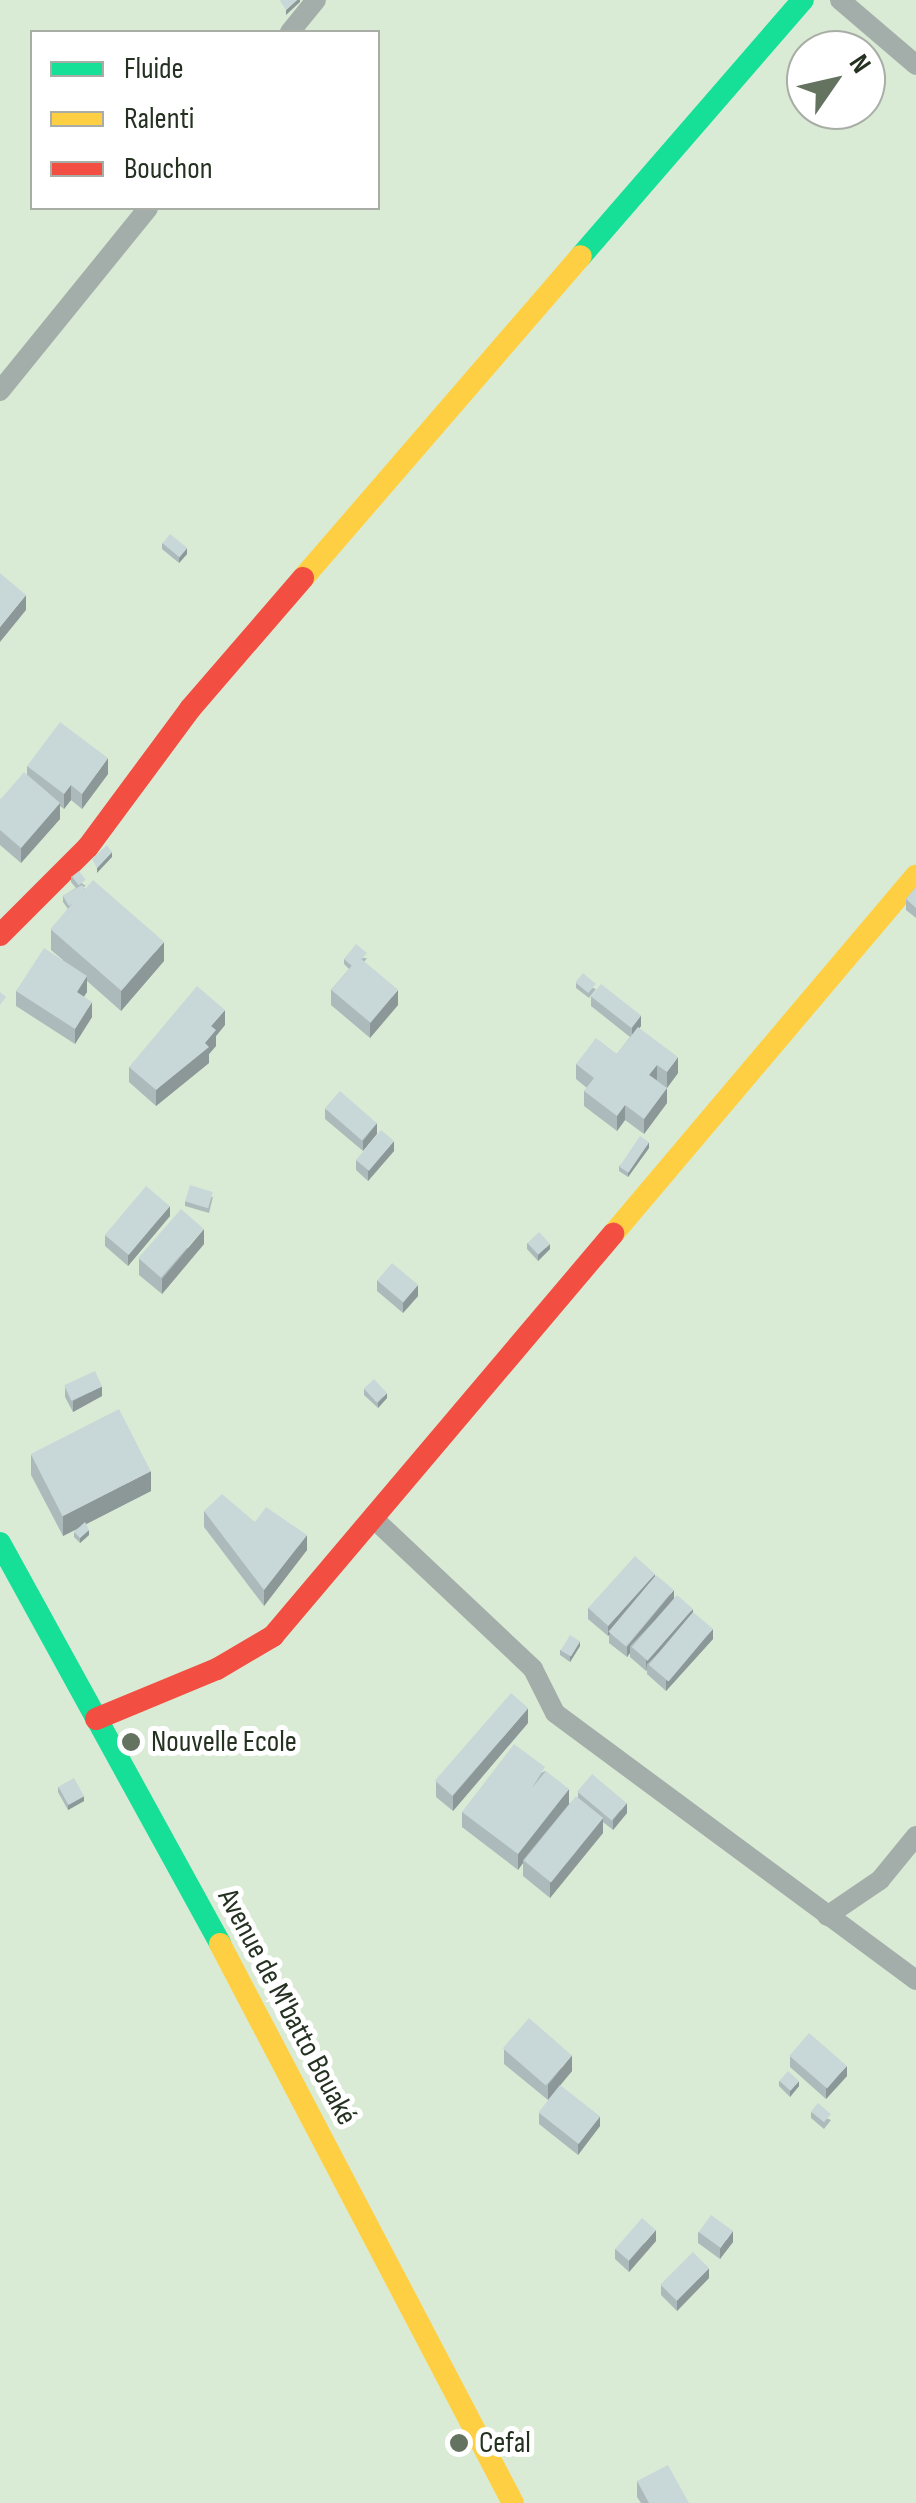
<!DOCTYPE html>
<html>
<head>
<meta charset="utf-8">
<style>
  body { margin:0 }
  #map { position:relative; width:916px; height:2503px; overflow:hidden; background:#daebd5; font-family:"Sofia Sans Condensed",sans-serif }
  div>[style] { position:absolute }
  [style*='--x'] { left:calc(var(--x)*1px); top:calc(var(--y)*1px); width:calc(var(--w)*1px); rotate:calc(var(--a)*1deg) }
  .street>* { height:20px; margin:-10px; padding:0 10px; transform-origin:10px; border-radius:10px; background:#a3aeaa }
  .fast>* { height:22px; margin:-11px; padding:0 11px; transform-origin:11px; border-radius:11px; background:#16e098 }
  .slow>* { height:22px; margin:-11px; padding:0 11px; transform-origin:11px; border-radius:11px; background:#ffcf43 }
  .jam>* { height:22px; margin:-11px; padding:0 11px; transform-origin:11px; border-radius:11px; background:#f24e42 }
  .wall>* { inset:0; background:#acbabb }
  .shaded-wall>* { inset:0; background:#8c9798 }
  .building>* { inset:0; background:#c8d8d9; transform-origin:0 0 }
  .dots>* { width:28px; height:28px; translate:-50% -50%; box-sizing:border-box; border:5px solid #fff; border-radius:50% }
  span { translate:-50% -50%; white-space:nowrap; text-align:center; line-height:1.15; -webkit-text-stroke:10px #fff; paint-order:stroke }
  .poi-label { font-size:30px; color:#253121 }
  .left { translate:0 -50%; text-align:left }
  .street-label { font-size:30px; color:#253121 }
  .legend { position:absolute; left:30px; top:30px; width:350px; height:180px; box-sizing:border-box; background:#fff; border:2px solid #a8ada6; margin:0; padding:12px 18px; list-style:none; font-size:30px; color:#253121 }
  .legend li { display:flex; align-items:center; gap:20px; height:50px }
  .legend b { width:50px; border:2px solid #a8ada6 }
  .north { position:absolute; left:786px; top:30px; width:100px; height:100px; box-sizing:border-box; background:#fff; border:2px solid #a8ada6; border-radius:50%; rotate:56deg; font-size:28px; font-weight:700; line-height:40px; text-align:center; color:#253121 }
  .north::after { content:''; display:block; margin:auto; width:35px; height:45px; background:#647260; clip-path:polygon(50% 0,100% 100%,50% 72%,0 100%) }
</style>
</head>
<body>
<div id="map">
  <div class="street">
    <div style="--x:840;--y:0;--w:100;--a:40.5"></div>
    <div style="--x:290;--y:32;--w:41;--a:-50.9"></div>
    <div style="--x:0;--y:391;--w:235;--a:-51"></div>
    <div style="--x:373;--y:1518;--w:220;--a:43.3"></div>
    <div style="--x:533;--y:1669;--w:49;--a:63.4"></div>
    <div style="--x:555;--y:1713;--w:449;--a:36.5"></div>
    <div style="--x:827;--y:1916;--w:64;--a:-34.2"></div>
    <div style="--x:880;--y:1880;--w:57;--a:-50.7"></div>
  </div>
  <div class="fast">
    <div style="--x:581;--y:256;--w:339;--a:-49.1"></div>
    <div style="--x:0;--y:1543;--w:457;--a:61.2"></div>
  </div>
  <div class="slow">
    <div style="--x:303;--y:578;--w:425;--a:-49.2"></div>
    <div style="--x:613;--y:1234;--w:469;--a:-49.8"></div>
    <div style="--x:220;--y:1944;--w:631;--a:62.34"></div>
  </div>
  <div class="jam">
    <div style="--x:0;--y:935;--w:124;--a:-45"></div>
    <div style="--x:88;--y:847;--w:172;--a:-53.5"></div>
    <div style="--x:190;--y:709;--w:173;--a:-49.2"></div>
    <div style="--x:96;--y:1719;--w:131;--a:-22.5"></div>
    <div style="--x:217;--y:1669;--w:65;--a:-30.5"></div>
    <div style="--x:273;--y:1636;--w:527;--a:-49.78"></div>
  </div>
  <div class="wall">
    <div style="clip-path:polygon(162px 543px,187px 554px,179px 563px,162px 549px)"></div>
    <div style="clip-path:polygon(27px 766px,108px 774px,82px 809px,71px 800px,64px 809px,60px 806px,60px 819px,21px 863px,0 845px,0 800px,27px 775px)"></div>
    <div style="clip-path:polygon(71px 876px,86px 886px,83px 887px,164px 961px,121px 1011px,87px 981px,87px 992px,84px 996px,92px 1017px,75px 1044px,16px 1006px,16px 991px,63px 960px,51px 950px,51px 930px,68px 909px,63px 902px,63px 896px,76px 888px,71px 882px)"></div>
    <div style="clip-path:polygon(916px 887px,916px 918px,906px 910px,906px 899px)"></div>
    <div style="clip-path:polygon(367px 958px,364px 962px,398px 1005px,370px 1038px,331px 1005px,331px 990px,349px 969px,344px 964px,344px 959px)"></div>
    <div style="clip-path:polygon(576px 983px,596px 989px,589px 998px,576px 988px)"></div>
    <div style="clip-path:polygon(591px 996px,641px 1026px,639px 1028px,678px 1073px,667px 1088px,667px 1103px,644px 1134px,625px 1120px,617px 1131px,584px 1106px,584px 1091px,587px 1088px,576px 1079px,576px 1064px,617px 1054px,630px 1037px,591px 1006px)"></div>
    <div style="clip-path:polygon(225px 1025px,216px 1036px,216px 1046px,209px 1054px,209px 1063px,156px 1106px,129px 1082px,129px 1067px)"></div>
    <div style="clip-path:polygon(325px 1109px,377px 1123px,363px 1151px,325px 1119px)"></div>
    <div style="clip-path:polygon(649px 1148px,628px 1177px,619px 1171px,619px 1166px)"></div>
    <div style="clip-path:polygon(394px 1151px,368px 1181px,356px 1170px,356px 1160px)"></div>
    <div style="clip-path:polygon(213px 1197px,209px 1213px,185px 1206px,185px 1201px)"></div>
    <div style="clip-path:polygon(170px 1216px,128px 1266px,105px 1246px,105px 1235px)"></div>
    <div style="clip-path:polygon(527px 1243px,550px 1249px,538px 1261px,527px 1249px)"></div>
    <div style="clip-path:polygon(204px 1244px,162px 1294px,139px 1275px,139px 1259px)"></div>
    <div style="clip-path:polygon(377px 1280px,418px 1296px,403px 1313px,377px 1291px)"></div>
    <div style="clip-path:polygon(65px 1386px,102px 1396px,73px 1412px,65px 1397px)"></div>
    <div style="clip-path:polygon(364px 1389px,387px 1398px,378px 1408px,364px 1395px)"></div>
    <div style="clip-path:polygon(31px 1455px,151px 1491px,86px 1524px,89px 1535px,80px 1543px,74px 1537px,74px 1532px,77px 1529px,63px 1536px,31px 1475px)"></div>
    <div style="clip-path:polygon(204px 1511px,255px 1522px,307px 1550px,264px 1606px,204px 1527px)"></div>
    <div style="clip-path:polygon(655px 1577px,674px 1598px,693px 1613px,713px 1639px,666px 1691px,647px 1674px,647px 1670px,646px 1671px,630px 1657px,630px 1653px,627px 1657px,609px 1643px,609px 1635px,608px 1636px,588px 1619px,588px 1608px)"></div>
    <div style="clip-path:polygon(580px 1646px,570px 1662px,560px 1655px,560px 1650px)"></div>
    <div style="clip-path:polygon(528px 1723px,453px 1811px,436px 1797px,436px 1781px)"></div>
    <div style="clip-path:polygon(545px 1771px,569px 1804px,578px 1798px,578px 1792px,627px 1813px,613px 1830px,603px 1822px,603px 1833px,550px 1898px,523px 1876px,523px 1863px,518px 1870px,462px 1827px,462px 1812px)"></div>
    <div style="clip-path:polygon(58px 1787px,84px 1801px,68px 1810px,58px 1792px)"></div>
    <div style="clip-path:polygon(504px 2049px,572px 2071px,548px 2100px,504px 2064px)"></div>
    <div style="clip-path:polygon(790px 2056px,847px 2076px,826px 2099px,790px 2067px)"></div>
    <div style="clip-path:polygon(779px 2081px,799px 2086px,790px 2097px,779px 2086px)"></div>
    <div style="clip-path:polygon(811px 2112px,831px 2120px,824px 2129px,811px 2118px)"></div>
    <div style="clip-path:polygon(539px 2113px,600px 2126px,578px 2155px,539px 2124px)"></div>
    <div style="clip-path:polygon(698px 2232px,733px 2242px,720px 2259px,698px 2243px)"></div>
    <div style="clip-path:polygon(656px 2241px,629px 2272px,615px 2259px,615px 2249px)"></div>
    <div style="clip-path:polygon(709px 2278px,677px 2311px,661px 2295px,661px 2285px)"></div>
    <div style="clip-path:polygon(637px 2481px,689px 2503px,641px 2503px,637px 2497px)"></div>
  </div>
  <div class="shaded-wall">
    <div style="clip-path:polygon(297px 0,300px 0,300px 2px,286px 15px,286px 10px)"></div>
    <div style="clip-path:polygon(187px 548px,187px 554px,179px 563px,179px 558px)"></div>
    <div style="clip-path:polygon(26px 595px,26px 610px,0 642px,0 627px)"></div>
    <div style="clip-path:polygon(108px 758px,108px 774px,82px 809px,82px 794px)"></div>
    <div style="clip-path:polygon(71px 785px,71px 800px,64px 809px,64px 794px)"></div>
    <div style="clip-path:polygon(60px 803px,60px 819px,21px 863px,21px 848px)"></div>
    <div style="clip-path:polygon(112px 852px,112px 857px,97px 873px,97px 868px)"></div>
    <div style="clip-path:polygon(164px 942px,164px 961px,121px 1011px,121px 991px)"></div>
    <div style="clip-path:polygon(87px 976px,87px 992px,77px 1007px,77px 992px)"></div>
    <div style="clip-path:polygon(398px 990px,398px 1005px,370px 1038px,370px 1023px)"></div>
    <div style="clip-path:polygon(92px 1002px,92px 1017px,75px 1044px,75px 1029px)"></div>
    <div style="clip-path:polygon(225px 1010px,225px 1025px,216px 1036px,216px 1046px,209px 1054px,209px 1063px,156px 1106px,156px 1090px,205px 1043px,211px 1026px)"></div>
    <div style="clip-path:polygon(641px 1015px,641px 1026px,632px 1038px,632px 1028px)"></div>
    <div style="clip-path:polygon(678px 1057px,678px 1073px,667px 1088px,667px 1072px)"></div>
    <div style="clip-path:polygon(657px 1065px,657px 1080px,649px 1075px)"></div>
    <div style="clip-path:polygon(667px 1088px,667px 1103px,644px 1134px,644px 1119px)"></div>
    <div style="clip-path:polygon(625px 1105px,625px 1120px,617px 1131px,617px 1116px)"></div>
    <div style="clip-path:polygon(377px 1123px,377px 1134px,363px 1151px,363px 1141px)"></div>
    <div style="clip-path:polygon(394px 1141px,394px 1151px,368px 1181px,368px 1171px)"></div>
    <div style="clip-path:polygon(649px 1142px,649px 1148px,628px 1177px,628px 1172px)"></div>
    <div style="clip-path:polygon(170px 1206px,170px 1216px,128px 1266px,128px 1255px)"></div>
    <div style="clip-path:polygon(204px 1229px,204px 1244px,162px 1294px,162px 1279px)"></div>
    <div style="clip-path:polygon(550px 1244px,550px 1249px,538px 1261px,538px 1255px)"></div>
    <div style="clip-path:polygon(418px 1285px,418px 1296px,403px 1313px,403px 1302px)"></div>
    <div style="clip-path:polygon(102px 1386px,102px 1396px,73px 1412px,73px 1401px)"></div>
    <div style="clip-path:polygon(387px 1393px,387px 1398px,378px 1408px,378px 1403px)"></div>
    <div style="clip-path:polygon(151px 1471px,151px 1491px,63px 1536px,63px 1516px)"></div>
    <div style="clip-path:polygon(89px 1530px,89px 1535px,80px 1543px,80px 1538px)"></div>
    <div style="clip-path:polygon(307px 1535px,307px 1550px,264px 1606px,264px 1590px)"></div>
    <div style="clip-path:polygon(655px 1574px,655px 1584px,608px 1636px,608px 1626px)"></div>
    <div style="clip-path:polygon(674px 1590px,674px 1601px,630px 1646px,630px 1653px,627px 1657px,627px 1647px)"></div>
    <div style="clip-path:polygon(693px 1609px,693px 1620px,647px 1664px,646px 1671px,646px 1661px)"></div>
    <div style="clip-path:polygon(713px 1629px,713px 1639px,666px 1691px,666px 1681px)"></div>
    <div style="clip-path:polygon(580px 1641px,580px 1646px,570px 1662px,570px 1656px)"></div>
    <div style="clip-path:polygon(528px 1708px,528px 1723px,453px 1811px,453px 1796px)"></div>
    <div style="clip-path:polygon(569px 1789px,569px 1804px,523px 1860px,523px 1863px,518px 1870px,518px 1854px)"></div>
    <div style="clip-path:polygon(84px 1796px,84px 1801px,68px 1810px,68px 1805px)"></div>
    <div style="clip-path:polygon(627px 1803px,627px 1813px,613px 1830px,613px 1820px)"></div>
    <div style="clip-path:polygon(603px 1818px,603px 1833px,550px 1898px,550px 1882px)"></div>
    <div style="clip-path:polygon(572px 2055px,572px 2071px,548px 2100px,548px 2085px)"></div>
    <div style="clip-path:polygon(847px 2066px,847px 2076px,826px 2099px,826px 2088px)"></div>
    <div style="clip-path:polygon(799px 2081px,799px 2086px,790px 2097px,790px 2091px)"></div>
    <div style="clip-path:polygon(600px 2116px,600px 2126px,578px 2155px,578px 2144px)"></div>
    <div style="clip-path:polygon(656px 2230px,656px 2241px,629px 2272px,629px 2261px)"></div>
    <div style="clip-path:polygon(733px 2231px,733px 2242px,720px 2259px,720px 2249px)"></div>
    <div style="clip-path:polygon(709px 2268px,709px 2278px,677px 2311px,677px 2301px)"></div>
  </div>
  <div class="building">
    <div style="clip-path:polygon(281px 0,297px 0,286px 10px,280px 1px)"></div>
    <div style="left:170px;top:534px;width:22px;height:12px;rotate:39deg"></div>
    <div style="clip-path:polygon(0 573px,26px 595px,0 627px)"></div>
    <div style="clip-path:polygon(60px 722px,108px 758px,82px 794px,71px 785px,64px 794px,27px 766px)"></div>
    <div style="clip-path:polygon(24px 772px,60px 803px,21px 848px,0 830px,0 800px)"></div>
    <div style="clip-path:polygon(107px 845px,112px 852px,97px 868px,92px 859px)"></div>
    <div style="left:79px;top:871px;width:11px;height:9px;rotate:52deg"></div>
    <div style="left:93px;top:880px;width:94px;height:65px;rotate:41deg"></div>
    <div style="clip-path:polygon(82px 885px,85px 890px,74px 903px,69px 906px,63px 896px)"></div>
    <div style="clip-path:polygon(916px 887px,916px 908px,906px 899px)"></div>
    <div style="clip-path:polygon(356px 944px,367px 953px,362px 959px,359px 957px,352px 966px,344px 959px)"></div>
    <div style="clip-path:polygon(44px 948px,87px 976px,77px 992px,92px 1002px,75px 1029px,16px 991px)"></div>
    <div style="left:359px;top:957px;width:51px;height:43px;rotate:40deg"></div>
    <div style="left:583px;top:973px;width:17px;height:12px;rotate:40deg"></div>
    <div style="left:601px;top:984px;width:51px;height:16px;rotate:38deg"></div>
    <div style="clip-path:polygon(197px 986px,225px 1010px,211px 1026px,216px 1030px,205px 1043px,209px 1047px,156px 1090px,129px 1067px)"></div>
    <div style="clip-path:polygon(0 992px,6px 997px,0 1005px)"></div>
    <div style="clip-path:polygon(638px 1027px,678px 1057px,667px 1072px,657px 1065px,649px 1075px,667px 1088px,644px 1119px,625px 1105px,617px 1116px,584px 1091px,594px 1078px,576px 1064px,596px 1038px,617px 1054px)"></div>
    <div style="left:340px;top:1091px;width:49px;height:23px;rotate:41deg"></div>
    <div style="left:381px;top:1130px;width:17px;height:39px;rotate:40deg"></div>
    <div style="left:640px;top:1136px;width:11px;height:37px;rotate:34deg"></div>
    <div style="left:190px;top:1185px;width:24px;height:17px;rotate:17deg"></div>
    <div style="left:146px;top:1186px;width:31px;height:64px;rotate:40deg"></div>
    <div style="left:181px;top:1209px;width:30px;height:65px;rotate:41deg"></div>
    <div style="left:539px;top:1232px;width:16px;height:16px;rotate:47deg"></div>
    <div style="left:392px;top:1263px;width:34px;height:23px;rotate:40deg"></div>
    <div style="left:95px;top:1371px;width:17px;height:34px;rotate:65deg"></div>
    <div style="left:374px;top:1379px;width:19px;height:14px;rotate:47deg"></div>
    <div style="left:119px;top:1409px;width:70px;height:99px;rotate:63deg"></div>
    <div style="clip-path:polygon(222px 1494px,255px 1522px,266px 1507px,307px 1535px,264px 1590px,204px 1511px)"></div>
    <div style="clip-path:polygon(85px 1522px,89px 1530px,80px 1538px,74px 1532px)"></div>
    <div style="left:635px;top:1556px;width:27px;height:70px;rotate:42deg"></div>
    <div style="left:656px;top:1575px;width:23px;height:74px;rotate:40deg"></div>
    <div style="left:677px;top:1595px;width:21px;height:69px;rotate:41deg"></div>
    <div style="left:693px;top:1612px;width:26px;height:69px;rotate:40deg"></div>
    <div style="left:570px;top:1635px;width:12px;height:18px;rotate:31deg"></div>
    <div style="left:511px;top:1693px;width:23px;height:116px;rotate:41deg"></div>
    <div style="clip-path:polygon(514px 1744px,545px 1767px,532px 1788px,546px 1771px,569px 1789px,518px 1854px,462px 1812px)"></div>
    <div style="left:592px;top:1774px;width:45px;height:23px;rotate:40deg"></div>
    <div style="left:74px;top:1778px;width:21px;height:18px;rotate:61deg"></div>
    <div style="left:576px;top:1796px;width:35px;height:83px;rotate:39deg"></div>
    <div style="left:529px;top:2018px;width:57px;height:40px;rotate:41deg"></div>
    <div style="left:809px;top:2033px;width:50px;height:30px;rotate:41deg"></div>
    <div style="left:788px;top:2071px;width:15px;height:13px;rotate:42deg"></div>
    <div style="left:560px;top:2085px;width:51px;height:35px;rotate:38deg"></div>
    <div style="left:818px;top:2103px;width:17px;height:11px;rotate:40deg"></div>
    <div style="left:711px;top:2215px;width:27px;height:21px;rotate:36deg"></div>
    <div style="left:642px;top:2218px;width:18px;height:41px;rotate:41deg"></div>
    <div style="left:693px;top:2252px;width:23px;height:46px;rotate:45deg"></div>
    <div style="clip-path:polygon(668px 2465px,689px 2503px,649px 2503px,637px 2481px)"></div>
  </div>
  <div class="dots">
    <div style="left:131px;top:1742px;background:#647260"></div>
    <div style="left:459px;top:2443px;background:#647260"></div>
  </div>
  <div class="poi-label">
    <span class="left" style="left:151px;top:1742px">Nouvelle Ecole</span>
    <span class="left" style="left:479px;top:2443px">Cefal</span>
  </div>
  <div class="street-label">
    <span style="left:287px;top:2007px;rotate:62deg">Avenue de M'batto Bouaké</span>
  </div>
  <ul class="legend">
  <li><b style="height:12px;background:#16e098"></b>Fluide</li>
  <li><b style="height:12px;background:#ffcf43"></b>Ralenti</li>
  <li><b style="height:12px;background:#f24e42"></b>Bouchon</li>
  </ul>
  <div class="north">N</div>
</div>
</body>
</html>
